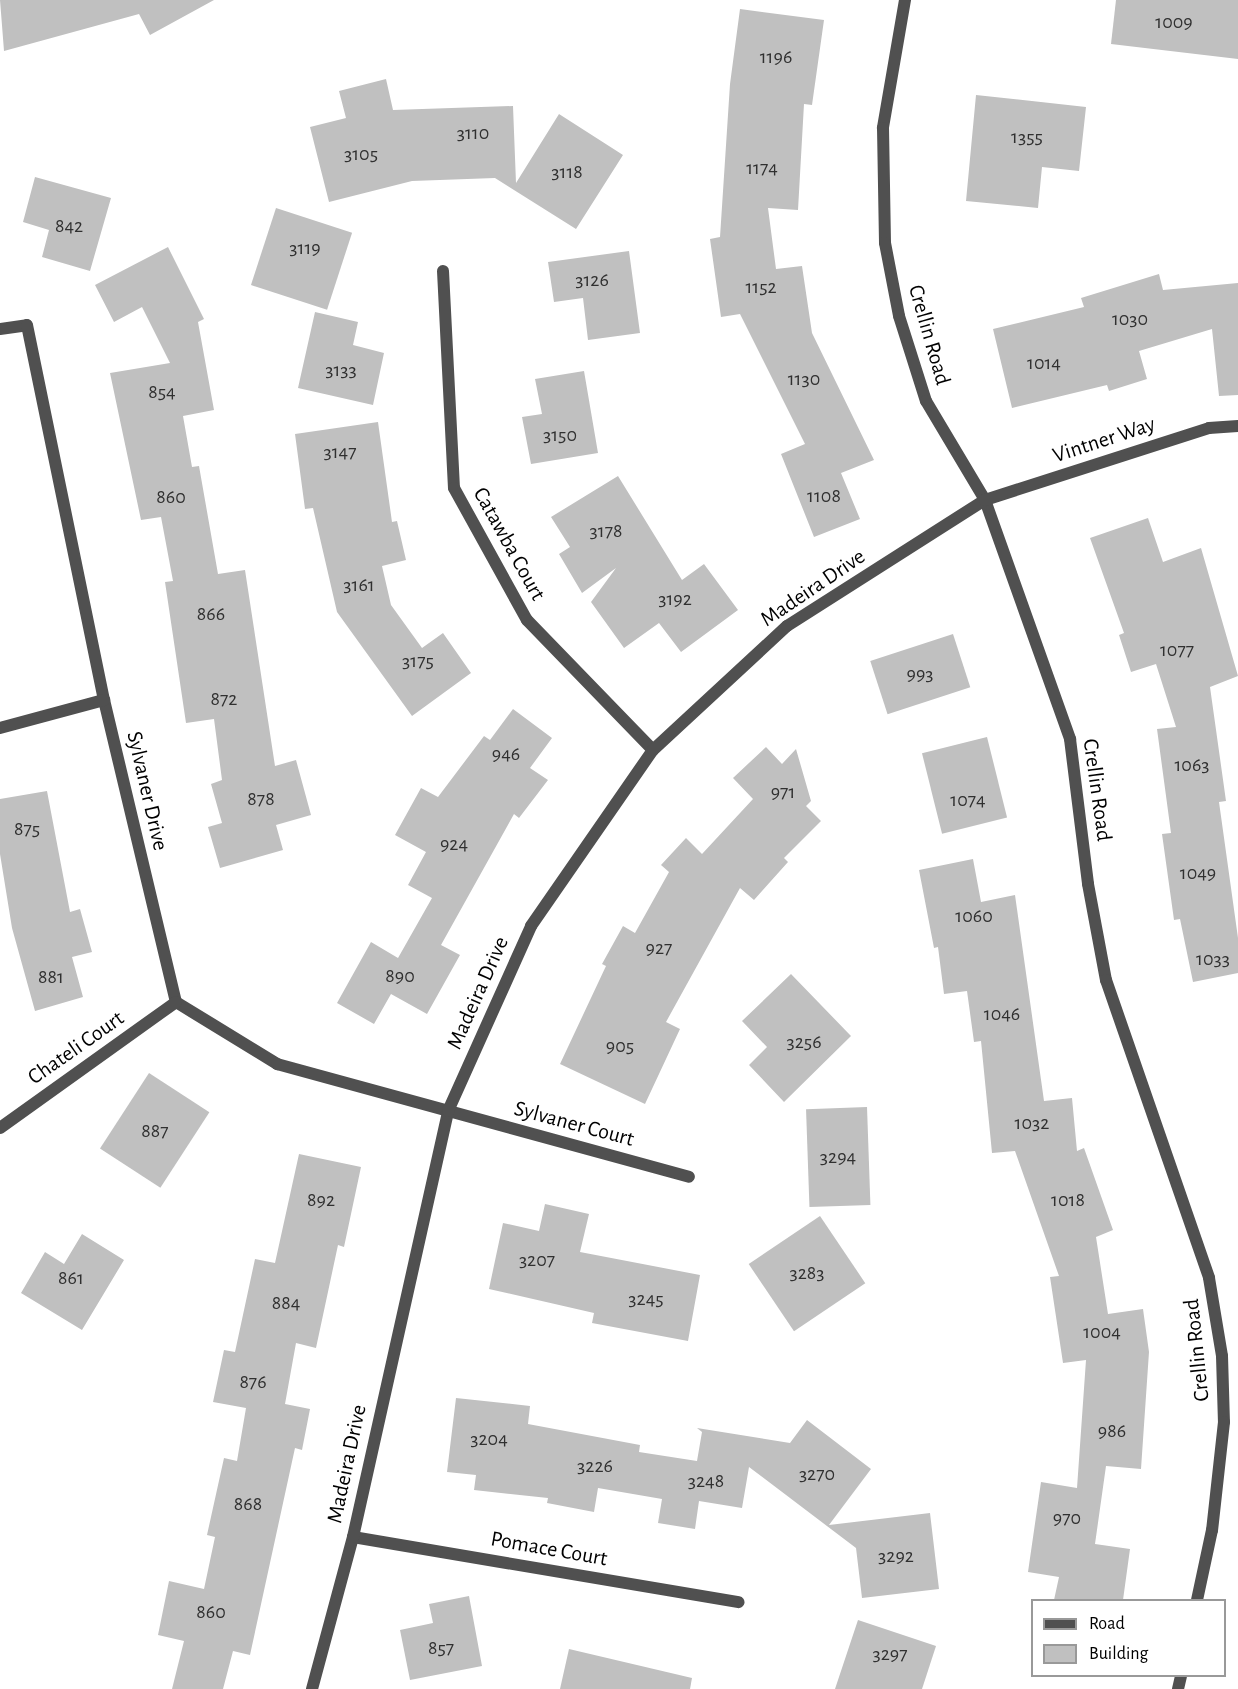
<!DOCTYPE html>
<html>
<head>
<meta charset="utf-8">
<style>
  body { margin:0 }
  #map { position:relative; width:1238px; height:1689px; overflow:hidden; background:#fff; font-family:"Alegreya Sans",sans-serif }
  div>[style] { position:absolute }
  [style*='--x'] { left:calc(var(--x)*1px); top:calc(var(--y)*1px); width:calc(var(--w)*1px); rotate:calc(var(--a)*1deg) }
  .building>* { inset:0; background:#c0c0c0; transform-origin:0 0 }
  .street>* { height:12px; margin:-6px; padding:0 6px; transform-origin:6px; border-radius:6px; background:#505050 }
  span { translate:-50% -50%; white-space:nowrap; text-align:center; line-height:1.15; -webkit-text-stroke:4.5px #fff; paint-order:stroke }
  .number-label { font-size:20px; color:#303030 }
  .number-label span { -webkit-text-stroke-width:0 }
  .street-label { font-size:22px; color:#000 }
  .legend { position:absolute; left:1031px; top:1599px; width:195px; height:78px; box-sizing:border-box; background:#fff; border:2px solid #999; margin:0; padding:8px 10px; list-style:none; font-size:18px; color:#000 }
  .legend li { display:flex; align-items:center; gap:12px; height:30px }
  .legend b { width:30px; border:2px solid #999 }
</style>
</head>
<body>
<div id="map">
  <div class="building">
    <div style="clip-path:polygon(0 0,214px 0,150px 35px,139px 14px,4px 51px)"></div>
    <div style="clip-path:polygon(1116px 0,1238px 0,1238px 59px,1111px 44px)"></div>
    <div style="clip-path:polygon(740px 9px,824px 20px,812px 105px,804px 104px,798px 210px,768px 208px,776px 269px,802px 266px,812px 333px,874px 460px,841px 473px,860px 519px,814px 537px,781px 454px,805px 444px,740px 314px,721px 317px,710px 239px,720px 237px,730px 84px)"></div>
    <div style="clip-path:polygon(386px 79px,393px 110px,513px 106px,516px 183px,559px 114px,623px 155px,576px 229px,495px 178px,412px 181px,329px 202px,310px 127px,346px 118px,339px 91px)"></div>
    <div style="clip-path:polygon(976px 95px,1086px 107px,1079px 171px,1042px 167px,1038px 208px,966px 201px)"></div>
    <div style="clip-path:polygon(35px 177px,111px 198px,90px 271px,42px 257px,49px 230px,23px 222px)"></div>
    <div style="left:276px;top:208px;width:80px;height:81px;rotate:18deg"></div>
    <div style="clip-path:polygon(168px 247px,204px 319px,198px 322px,214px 410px,183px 416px,192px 467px,199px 466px,218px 574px,245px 570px,275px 766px,296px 760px,311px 815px,276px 825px,283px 850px,220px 868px,208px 827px,222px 823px,211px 784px,222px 780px,214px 719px,186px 723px,165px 582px,173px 581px,161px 517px,141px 520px,110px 373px,170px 363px,142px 307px,114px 322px,95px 285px)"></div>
    <div style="clip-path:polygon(629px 251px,640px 333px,588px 340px,583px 298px,554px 302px,548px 262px)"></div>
    <div style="clip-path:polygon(1159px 274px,1163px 290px,1238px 283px,1238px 395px,1219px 396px,1212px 329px,1139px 351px,1147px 379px,1109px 391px,1107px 385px,1012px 408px,993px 329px,1084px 307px,1081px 298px)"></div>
    <div style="clip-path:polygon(315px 312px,358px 322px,353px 345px,384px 353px,373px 405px,298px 388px)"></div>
    <div style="clip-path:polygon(584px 371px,598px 453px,531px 464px,522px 417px,542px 414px,535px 379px)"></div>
    <div style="clip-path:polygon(378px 422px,392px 522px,397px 521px,406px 560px,382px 566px,391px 605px,422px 648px,443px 633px,471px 673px,412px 716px,337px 612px,313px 508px,305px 509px,295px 434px)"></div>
    <div style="clip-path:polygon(618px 476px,682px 580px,704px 564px,738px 610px,681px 652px,659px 623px,624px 648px,591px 602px,616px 568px,582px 593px,559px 554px,570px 547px,551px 517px)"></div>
    <div style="clip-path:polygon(1148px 518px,1163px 562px,1201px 548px,1238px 676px,1210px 687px,1226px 801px,1219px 802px,1238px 938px,1238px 973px,1193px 982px,1180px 919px,1174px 920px,1162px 834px,1171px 833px,1157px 729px,1176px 727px,1156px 664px,1131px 672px,1119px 635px,1124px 633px,1090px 538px)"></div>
    <div style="left:953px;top:634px;width:56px;height:87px;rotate:72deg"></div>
    <div style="clip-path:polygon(513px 709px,552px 738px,530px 768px,548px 780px,519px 818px,514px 814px,441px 945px,460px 955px,427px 1014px,391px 994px,374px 1024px,337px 1003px,371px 942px,398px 958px,432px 898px,408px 885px,426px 852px,395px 835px,421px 788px,438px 797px,484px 736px,490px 740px)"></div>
    <div style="left:987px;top:737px;width:83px;height:67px;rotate:76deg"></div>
    <div style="clip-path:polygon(766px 747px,782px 764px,796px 749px,811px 801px,806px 806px,821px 821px,784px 858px,788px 862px,754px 900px,740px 888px,666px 1022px,680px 1029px,645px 1104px,560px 1064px,606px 966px,602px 964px,623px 926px,635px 933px,669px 872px,661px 865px,686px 838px,702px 854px,753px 799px,733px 778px)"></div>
    <div style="clip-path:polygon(47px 791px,70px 912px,80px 909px,92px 952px,72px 957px,83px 997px,35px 1011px,12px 928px,0 854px,0 799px)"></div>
    <div style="clip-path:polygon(973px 859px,981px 902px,1015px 895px,1044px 1101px,1072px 1098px,1077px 1151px,1084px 1148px,1113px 1230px,1096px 1237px,1108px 1314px,1143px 1309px,1149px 1352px,1141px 1469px,1106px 1466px,1095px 1544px,1130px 1549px,1123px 1600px,1054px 1600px,1059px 1577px,1028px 1572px,1041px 1482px,1077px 1488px,1086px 1360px,1063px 1363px,1050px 1277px,1059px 1276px,1015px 1151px,992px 1153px,981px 1041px,974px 1042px,967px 991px,944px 994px,938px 947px,934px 948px,919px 870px)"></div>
    <div style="clip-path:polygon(791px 974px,851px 1036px,784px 1102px,749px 1065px,767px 1047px,742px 1021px)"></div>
    <div style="left:149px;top:1073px;width:72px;height:90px;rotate:33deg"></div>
    <div style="left:867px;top:1107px;width:98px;height:61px;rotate:88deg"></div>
    <div style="clip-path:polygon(299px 1154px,361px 1167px,344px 1247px,338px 1245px,316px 1348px,296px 1343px,285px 1404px,310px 1409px,302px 1450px,295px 1448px,250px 1655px,233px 1651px,223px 1689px,172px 1689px,184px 1641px,158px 1635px,169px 1581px,204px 1589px,215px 1537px,207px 1535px,224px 1458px,237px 1461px,246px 1408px,213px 1402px,224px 1350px,235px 1352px,255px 1259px,275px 1263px)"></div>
    <div style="clip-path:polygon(545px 1204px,589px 1214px,580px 1252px,700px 1275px,688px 1341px,592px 1323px,594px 1313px,489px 1289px,503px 1223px,539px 1231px)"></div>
    <div style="left:820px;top:1216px;width:81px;height:86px;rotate:56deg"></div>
    <div style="clip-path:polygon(82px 1234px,124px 1260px,82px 1330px,21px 1293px,45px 1252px,64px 1264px)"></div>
    <div style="clip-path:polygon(456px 1398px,530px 1406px,528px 1424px,640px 1445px,639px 1452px,697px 1461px,702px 1432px,697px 1428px,790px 1443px,807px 1420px,871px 1469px,829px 1525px,930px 1513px,939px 1589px,862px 1598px,856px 1548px,749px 1467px,742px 1508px,699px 1501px,695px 1529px,658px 1523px,662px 1499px,598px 1488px,594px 1512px,547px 1503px,548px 1498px,474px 1490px,476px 1475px,447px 1472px)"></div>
    <div style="clip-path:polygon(469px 1596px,482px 1666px,410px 1680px,400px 1630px,433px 1623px,429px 1604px)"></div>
    <div style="clip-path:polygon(858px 1620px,936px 1646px,922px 1689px,835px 1689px)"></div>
    <div style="clip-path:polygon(569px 1649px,692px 1678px,690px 1689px,560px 1689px)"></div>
  </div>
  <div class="street">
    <div style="--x:905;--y:0;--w:130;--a:99.8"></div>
    <div style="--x:883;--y:128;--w:115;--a:89"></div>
    <div style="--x:885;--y:243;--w:74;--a:79.1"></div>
    <div style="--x:899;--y:316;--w:89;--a:72.4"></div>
    <div style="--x:926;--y:401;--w:115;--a:59.2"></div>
    <div style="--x:985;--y:500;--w:254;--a:70.4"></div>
    <div style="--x:1070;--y:739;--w:146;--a:82.9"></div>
    <div style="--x:1088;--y:884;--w:98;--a:79.4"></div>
    <div style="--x:1106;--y:980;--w:315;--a:70.9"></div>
    <div style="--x:1209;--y:1278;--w:79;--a:80.5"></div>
    <div style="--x:1222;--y:1356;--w:66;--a:88.3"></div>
    <div style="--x:1224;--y:1422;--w:109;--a:96.3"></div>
    <div style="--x:1212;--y:1530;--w:72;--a:102.1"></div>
    <div style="--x:443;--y:271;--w:217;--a:87.1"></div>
    <div style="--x:454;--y:488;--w:151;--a:61.1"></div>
    <div style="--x:527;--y:620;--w:181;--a:45.9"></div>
    <div style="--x:0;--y:329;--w:27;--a:-8"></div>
    <div style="--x:27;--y:325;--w:383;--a:78.4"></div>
    <div style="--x:104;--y:700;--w:310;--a:76.6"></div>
    <div style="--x:176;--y:1002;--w:119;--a:31.5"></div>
    <div style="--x:277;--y:1064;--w:427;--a:15.3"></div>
    <div style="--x:0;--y:728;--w:108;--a:-15.1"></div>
    <div style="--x:0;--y:1128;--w:216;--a:-35.6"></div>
    <div style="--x:353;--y:1537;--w:391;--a:9.6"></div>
    <div style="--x:312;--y:1689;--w:157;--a:-74.9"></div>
    <div style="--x:353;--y:1537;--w:436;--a:-77.4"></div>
    <div style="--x:448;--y:1111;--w:203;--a:-65.8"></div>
    <div style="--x:531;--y:926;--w:214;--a:-55.3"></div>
    <div style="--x:653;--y:750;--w:183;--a:-42.8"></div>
    <div style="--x:787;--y:626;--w:235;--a:-32.5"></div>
    <div style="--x:985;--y:500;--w:235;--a:-17.8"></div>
    <div style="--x:1209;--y:428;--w:29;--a:-4"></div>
    <div style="--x:1178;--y:1689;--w:13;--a:-77"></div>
  </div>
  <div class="number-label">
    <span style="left:1174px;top:22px">1009</span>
    <span style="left:776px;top:57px">1196</span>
    <span style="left:473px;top:133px">3110</span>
    <span style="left:1027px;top:137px">1355</span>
    <span style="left:361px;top:154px">3105</span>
    <span style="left:762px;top:168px">1174</span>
    <span style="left:567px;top:172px">3118</span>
    <span style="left:69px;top:226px">842</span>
    <span style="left:305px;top:248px">3119</span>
    <span style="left:592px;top:280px">3126</span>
    <span style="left:761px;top:287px">1152</span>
    <span style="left:1130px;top:319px">1030</span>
    <span style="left:1044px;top:363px">1014</span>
    <span style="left:341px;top:370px">3133</span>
    <span style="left:804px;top:379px">1130</span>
    <span style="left:162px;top:392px">854</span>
    <span style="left:560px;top:435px">3150</span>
    <span style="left:340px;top:452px">3147</span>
    <span style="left:824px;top:496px">1108</span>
    <span style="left:171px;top:497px">860</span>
    <span style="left:606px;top:531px">3178</span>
    <span style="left:359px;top:585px">3161</span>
    <span style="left:675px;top:599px">3192</span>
    <span style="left:211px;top:614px">866</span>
    <span style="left:1177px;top:650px">1077</span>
    <span style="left:418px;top:661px">3175</span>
    <span style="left:920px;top:674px">993</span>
    <span style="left:224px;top:699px">872</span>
    <span style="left:506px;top:754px">946</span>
    <span style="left:1192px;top:765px">1063</span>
    <span style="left:783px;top:792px">971</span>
    <span style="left:261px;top:799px">878</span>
    <span style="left:968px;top:800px">1074</span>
    <span style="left:27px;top:829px">875</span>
    <span style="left:454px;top:844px">924</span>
    <span style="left:1198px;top:873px">1049</span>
    <span style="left:974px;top:916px">1060</span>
    <span style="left:659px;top:948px">927</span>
    <span style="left:1213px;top:959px">1033</span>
    <span style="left:400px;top:976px">890</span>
    <span style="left:51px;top:977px">881</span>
    <span style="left:1002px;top:1014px">1046</span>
    <span style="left:804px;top:1042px">3256</span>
    <span style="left:620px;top:1046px">905</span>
    <span style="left:1032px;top:1123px">1032</span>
    <span style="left:155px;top:1131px">887</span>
    <span style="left:838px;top:1157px">3294</span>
    <span style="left:321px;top:1200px">892</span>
    <span style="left:1068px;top:1200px">1018</span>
    <span style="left:537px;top:1260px">3207</span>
    <span style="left:807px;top:1273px">3283</span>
    <span style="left:71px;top:1278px">861</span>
    <span style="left:646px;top:1299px">3245</span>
    <span style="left:286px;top:1303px">884</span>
    <span style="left:1102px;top:1332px">1004</span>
    <span style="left:253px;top:1382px">876</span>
    <span style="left:1112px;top:1431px">986</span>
    <span style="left:489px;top:1439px">3204</span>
    <span style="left:595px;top:1466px">3226</span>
    <span style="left:817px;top:1474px">3270</span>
    <span style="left:706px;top:1481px">3248</span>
    <span style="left:248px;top:1504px">868</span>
    <span style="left:1067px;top:1518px">970</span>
    <span style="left:896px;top:1556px">3292</span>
    <span style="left:211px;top:1612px">860</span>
    <span style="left:441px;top:1648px">857</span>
    <span style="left:890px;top:1654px">3297</span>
  </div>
  <div class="street-label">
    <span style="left:929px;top:335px;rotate:74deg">Crellin Road</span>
    <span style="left:1104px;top:440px;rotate:-18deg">Vintner Way</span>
    <span style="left:509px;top:544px;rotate:61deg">Catawba Court</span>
    <span style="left:813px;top:588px;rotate:-34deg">Madeira Drive</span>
    <span style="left:1097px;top:790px;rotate:82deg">Crellin Road</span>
    <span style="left:147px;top:791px;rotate:77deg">Sylvaner Drive</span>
    <span style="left:478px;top:993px;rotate:-66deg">Madeira Drive</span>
    <span style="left:76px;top:1048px;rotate:-35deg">Chateli Court</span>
    <span style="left:574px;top:1124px;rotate:15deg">Sylvaner Court</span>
    <span style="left:1197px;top:1350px;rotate:-96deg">Crellin Road</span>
    <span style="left:347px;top:1464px;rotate:-78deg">Madeira Drive</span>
    <span style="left:549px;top:1549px;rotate:10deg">Pomace Court</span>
  </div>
  <ul class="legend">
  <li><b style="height:8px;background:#505050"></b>Road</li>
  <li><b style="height:16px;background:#c0c0c0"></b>Building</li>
  </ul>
</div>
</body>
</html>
